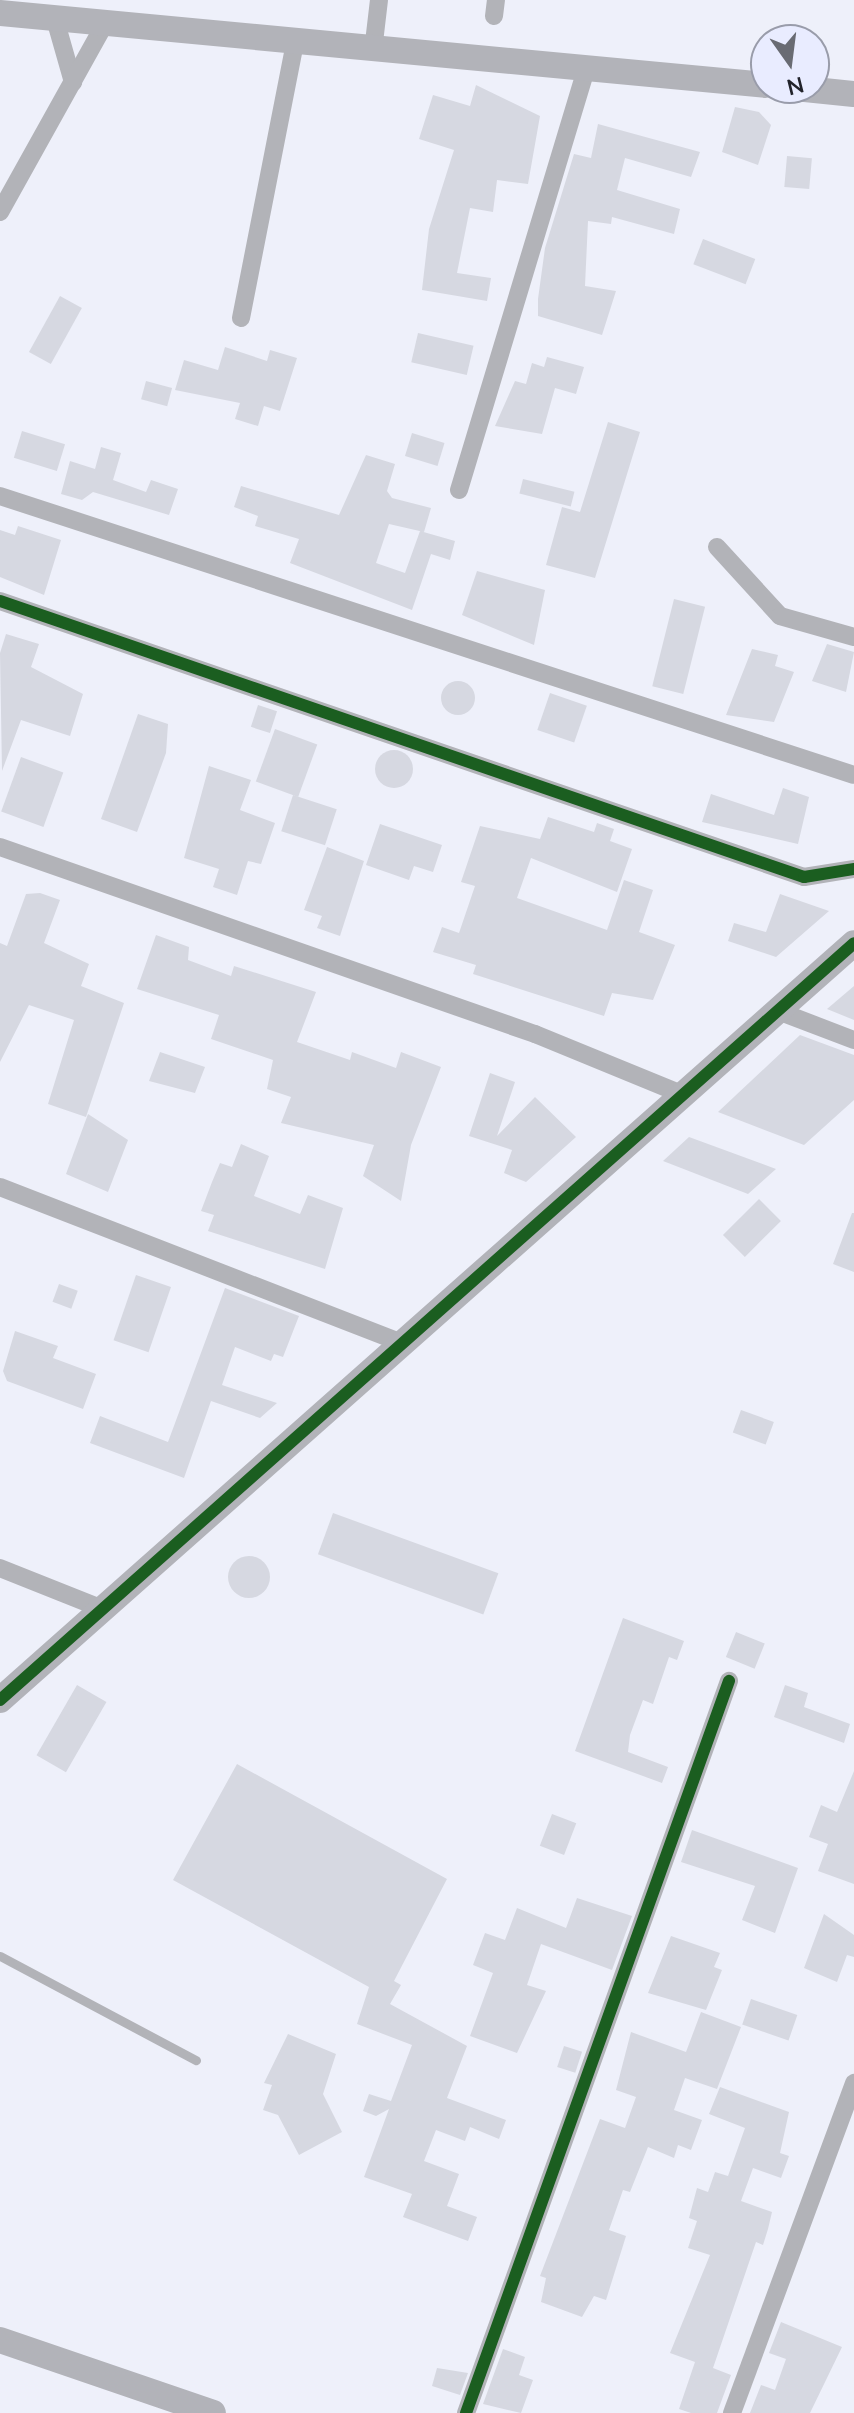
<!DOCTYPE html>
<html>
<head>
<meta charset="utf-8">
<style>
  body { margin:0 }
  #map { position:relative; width:854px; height:2413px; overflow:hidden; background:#eef0fa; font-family:"Nunito Sans",sans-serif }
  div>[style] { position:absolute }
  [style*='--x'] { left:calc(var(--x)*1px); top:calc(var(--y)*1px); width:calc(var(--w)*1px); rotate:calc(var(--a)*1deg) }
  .building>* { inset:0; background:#d6d8e1; transform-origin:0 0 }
  .round { border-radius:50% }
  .lane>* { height:9px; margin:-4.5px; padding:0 4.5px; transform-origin:4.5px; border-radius:4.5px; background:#b2b3b8 }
  .street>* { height:18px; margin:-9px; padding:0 9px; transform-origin:9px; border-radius:9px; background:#b2b3b8 }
  .secondary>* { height:26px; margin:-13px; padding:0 13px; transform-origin:13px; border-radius:13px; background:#b2b3b9 }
  .cycleway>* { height:12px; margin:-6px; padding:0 6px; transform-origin:6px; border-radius:6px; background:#1b5e20 }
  span { translate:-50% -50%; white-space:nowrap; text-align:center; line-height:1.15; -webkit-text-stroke:8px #e9ecff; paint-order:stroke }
  .north { position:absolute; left:750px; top:24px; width:80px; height:80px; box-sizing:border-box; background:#e9ecff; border:2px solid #999caa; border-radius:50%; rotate:166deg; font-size:22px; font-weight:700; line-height:32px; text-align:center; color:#22232b }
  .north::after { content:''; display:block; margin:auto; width:28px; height:36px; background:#696b73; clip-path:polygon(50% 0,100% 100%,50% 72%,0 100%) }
</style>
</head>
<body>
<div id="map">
  <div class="building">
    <div style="clip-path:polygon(476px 85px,540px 116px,528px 184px,497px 180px,493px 212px,470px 208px,457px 273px,491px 278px,487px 301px,422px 290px,429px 229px,454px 150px,419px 139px,433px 95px,470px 106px)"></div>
    <div style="clip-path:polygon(735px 107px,759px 112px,771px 125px,758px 165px,722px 152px)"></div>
    <div style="clip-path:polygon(598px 124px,700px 152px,691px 177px,625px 158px,617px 190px,680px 209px,674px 234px,612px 217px,611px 224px,588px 221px,585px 286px,616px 291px,602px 335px,538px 316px,538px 299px,545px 248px,574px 154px,591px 158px)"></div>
    <div style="left:787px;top:156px;width:25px;height:31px;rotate:5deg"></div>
    <div style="left:703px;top:239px;width:56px;height:27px;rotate:21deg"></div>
    <div style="left:60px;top:296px;width:25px;height:64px;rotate:29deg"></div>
    <div style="left:418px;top:333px;width:57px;height:30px;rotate:13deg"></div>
    <div style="clip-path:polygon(225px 347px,267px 361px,270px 350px,297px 358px,280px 411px,264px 406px,258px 426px,235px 419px,240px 403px,175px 390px,184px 360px,218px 370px)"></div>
    <div style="clip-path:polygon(547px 357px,584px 367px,576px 394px,555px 388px,542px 434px,495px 426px,515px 381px,526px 384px,532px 363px,544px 367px)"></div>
    <div style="left:146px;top:381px;width:27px;height:19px;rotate:15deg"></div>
    <div style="clip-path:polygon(608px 422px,640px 432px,595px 578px,546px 565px,562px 507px,580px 512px)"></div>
    <div style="left:22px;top:431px;width:45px;height:28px;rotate:17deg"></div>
    <div style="left:412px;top:433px;width:34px;height:24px;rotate:17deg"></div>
    <div style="clip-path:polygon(101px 447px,121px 453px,113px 480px,146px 492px,151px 480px,178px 489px,169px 515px,93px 492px,82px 500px,61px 494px,70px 461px,95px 469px)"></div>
    <div style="clip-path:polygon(366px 455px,395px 464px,387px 491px,392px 498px,431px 508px,424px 532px,389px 524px,376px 563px,405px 573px,420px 531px,455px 541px,450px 560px,431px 554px,412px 610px,290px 563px,299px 539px,255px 526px,258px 516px,234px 507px,241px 486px,339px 515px)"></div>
    <div style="left:523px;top:479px;width:53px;height:15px;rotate:14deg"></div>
    <div style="clip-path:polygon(18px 526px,61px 540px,44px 595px,0 577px,0 530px,15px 535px)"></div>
    <div style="clip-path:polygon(477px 571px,545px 590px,534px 645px,462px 615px)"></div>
    <div style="left:674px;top:599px;width:32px;height:90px;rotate:14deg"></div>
    <div style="clip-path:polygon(6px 634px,39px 644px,31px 667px,83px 694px,70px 736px,21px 720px,2px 771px,0 653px)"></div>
    <div style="clip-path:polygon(827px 644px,854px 652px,846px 692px,812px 681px)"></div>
    <div style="clip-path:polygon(752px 649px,778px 655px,775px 666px,794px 672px,774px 722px,726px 715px)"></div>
    <div class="round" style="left:441px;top:681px;width:34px;height:34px"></div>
    <div style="left:550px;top:693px;width:39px;height:39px;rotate:19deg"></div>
    <div style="left:258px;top:705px;width:20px;height:23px;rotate:18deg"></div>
    <div style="clip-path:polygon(138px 714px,168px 724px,166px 753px,137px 832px,101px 819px)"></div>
    <div style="left:275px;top:729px;width:45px;height:56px;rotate:20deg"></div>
    <div class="round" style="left:375px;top:750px;width:38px;height:38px"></div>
    <div style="left:21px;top:757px;width:45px;height:58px;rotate:20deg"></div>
    <div style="clip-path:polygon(209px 766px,251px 780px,240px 810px,275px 823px,261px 864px,248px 861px,237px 895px,213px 887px,219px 869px,184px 858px)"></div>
    <div style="clip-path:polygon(783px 788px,809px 797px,798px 844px,702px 822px,711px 794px,774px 815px)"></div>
    <div style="left:293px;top:795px;width:46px;height:38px;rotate:18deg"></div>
    <div style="clip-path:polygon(548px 817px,594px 832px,597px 823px,614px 829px,610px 841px,632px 849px,617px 892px,531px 858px,517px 898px,607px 930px,624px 880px,653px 890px,639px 932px,675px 945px,653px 1000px,612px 993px,604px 1016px,473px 974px,476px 965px,433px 952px,442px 927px,459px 933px,475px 886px,461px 882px,480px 826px,540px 839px)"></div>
    <div style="clip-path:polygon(380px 824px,442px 845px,433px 872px,414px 866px,409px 880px,366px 865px)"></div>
    <div style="clip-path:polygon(327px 847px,364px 861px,340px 936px,317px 928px,322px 916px,304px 910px)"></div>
    <div style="clip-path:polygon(40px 893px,60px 900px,44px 943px,89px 964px,81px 986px,124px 1003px,86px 1117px,48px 1104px,74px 1020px,29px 1005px,0 1062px,0 943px,7px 946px,26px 894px)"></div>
    <div style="clip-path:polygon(780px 894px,829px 911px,776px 957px,728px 941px,734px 923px,766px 932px)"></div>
    <div style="clip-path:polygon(156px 935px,189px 947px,188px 960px,231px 976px,234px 966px,316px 992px,297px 1042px,350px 1060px,352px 1052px,396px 1068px,401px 1052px,441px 1067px,411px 1145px,401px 1201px,363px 1176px,374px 1145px,281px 1123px,291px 1097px,267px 1089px,273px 1060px,211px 1039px,219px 1015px,137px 989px)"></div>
    <div style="clip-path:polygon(854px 986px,854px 1020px,827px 1009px)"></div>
    <div style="clip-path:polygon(800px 1035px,854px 1055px,854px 1100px,804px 1145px,718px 1112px)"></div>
    <div style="clip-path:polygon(160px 1052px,205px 1067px,195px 1093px,149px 1081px)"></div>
    <div style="clip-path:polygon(490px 1073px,515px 1082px,497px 1136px,535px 1097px,576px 1137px,526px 1182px,504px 1173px,512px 1150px,469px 1136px)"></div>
    <div style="clip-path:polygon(88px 1114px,128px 1140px,108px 1192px,66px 1174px)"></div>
    <div style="clip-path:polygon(689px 1137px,776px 1169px,748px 1194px,663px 1161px)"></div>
    <div style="clip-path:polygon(241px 1144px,269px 1156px,254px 1196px,300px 1214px,308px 1195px,343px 1208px,325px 1269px,208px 1231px,214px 1215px,201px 1211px,212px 1182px,220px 1163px,232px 1167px)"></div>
    <div style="left:759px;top:1199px;width:31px;height:51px;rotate:45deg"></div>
    <div style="clip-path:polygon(852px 1213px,854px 1213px,854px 1272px,833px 1264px)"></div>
    <div style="left:136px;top:1275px;width:37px;height:69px;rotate:19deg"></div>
    <div style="left:59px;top:1284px;width:20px;height:19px;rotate:20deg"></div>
    <div style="clip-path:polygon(225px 1288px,299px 1316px,283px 1357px,274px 1354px,271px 1361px,235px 1347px,222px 1385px,277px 1403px,260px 1418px,211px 1401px,184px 1478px,90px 1443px,100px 1416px,168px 1442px)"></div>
    <div style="clip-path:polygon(15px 1331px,58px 1346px,53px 1358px,96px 1374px,83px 1409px,7px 1381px,3px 1371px)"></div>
    <div style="left:741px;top:1410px;width:35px;height:24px;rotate:20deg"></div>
    <div style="left:333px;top:1513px;width:176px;height:44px;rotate:20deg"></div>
    <div class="round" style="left:228px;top:1556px;width:42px;height:42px"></div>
    <div style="clip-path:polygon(623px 1618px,684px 1641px,677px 1660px,669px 1657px,653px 1704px,643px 1700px,630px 1735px,628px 1752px,668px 1767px,662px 1783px,575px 1751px)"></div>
    <div style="left:736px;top:1632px;width:31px;height:27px;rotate:22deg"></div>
    <div style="left:77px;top:1685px;width:34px;height:81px;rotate:30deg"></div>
    <div style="clip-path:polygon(785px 1685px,808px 1693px,804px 1707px,850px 1724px,844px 1743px,774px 1717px)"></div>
    <div style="clip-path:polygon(237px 1764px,447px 1879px,394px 1981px,401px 1985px,390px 2004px,467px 2046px,447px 2098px,506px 2120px,499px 2139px,470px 2127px,465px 2141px,436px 2130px,424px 2161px,459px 2174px,447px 2206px,477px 2217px,468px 2241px,403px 2217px,412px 2194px,364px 2177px,389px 2109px,376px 2116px,363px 2111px,369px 2094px,391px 2101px,412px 2045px,357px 2024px,369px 1987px,173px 1880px)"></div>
    <div style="clip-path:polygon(854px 1771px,854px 1884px,818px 1871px,828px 1844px,809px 1837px,821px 1805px,837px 1812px)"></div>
    <div style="left:552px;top:1814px;width:26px;height:34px;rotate:21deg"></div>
    <div style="clip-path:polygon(692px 1830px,798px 1868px,775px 1933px,742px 1920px,755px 1886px,681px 1862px)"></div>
    <div style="clip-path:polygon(577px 1898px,632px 1916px,612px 1970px,541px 1944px,527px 1985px,546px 1991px,517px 2053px,470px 2036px,493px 1973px,473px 1965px,485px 1933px,505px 1940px,517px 1908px,566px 1928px)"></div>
    <div style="clip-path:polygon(824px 1914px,854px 1935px,854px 1957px,847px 1955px,837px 1982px,804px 1968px)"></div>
    <div style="clip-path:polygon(671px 1936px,720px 1953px,714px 1967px,722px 1970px,706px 2010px,648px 1993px)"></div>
    <div style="left:751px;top:1999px;width:49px;height:27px;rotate:19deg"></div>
    <div style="clip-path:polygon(701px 2012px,741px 2027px,717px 2089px,685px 2078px,674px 2110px,702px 2120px,691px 2150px,678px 2145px,674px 2158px,648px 2147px,630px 2192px,623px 2190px,609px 2230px,626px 2236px,606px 2300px,594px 2296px,582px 2317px,541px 2302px,546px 2278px,540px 2276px,600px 2119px,625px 2128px,636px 2097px,616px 2090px,631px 2032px,686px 2052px)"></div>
    <div style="clip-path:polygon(288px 2034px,336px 2054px,323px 2094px,342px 2132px,299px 2155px,278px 2115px,263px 2110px,272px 2085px,264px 2083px)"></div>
    <div style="left:564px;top:2046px;width:19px;height:22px;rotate:18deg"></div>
    <div style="clip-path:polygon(720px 2087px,789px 2112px,780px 2153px,789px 2156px,781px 2178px,753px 2168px,741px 2201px,772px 2212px,768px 2229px,763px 2245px,756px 2242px,713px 2368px,731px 2375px,717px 2413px,691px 2413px,679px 2409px,695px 2362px,670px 2353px,710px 2255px,688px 2248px,697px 2221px,689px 2218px,697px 2188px,708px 2192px,715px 2172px,728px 2176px,745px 2128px,709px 2114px)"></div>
    <div style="clip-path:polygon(781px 2322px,842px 2347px,810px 2413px,750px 2413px,761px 2385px,775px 2390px,786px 2359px,769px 2353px)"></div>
    <div style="clip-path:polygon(503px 2349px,525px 2357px,519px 2375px,533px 2380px,521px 2413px,483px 2404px)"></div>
    <div style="clip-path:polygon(437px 2368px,468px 2373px,460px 2395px,432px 2386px)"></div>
  </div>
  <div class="lane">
    <div style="--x:0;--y:1956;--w:222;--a:28"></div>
  </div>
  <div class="street">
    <div style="--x:494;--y:16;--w:16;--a:-83"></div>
    <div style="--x:55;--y:19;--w:66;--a:74.1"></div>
    <div style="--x:373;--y:51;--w:51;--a:-83.3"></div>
    <div style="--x:0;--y:212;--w:214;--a:-60.9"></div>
    <div style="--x:241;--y:318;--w:280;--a:-78.9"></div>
    <div style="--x:459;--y:490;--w:440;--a:-73.2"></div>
    <div style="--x:0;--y:496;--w:898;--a:18.09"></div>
    <div style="--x:717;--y:547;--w:93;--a:47.6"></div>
    <div style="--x:780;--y:616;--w:77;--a:15.8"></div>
    <div style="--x:0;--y:601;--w:850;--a:18.95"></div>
    <div style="--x:804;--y:877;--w:51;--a:-9.1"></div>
    <div style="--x:0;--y:847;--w:567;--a:19.27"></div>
    <div style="--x:535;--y:1034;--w:156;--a:22.3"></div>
    <div style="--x:778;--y:1011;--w:81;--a:20.9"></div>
    <div style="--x:0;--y:1187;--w:433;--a:21.2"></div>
    <div style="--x:0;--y:1568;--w:111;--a:21.7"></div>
    <div style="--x:466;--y:2413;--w:778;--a:-70.24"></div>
    <div style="--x:732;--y:2413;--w:352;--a:-69.7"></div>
  </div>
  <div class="secondary">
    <div style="--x:0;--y:13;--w:769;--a:5.37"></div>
    <div style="--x:795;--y:88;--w:59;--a:5.8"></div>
    <div style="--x:0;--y:1700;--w:1141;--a:-41.55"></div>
    <div style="--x:0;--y:2340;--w:225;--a:18.9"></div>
  </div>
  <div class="cycleway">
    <div style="--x:0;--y:601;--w:850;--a:18.95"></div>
    <div style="--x:804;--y:877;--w:51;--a:-9.1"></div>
    <div style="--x:0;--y:1700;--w:1141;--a:-41.55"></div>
    <div style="--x:466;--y:2413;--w:778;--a:-70.24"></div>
  </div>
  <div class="north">N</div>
</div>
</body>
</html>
